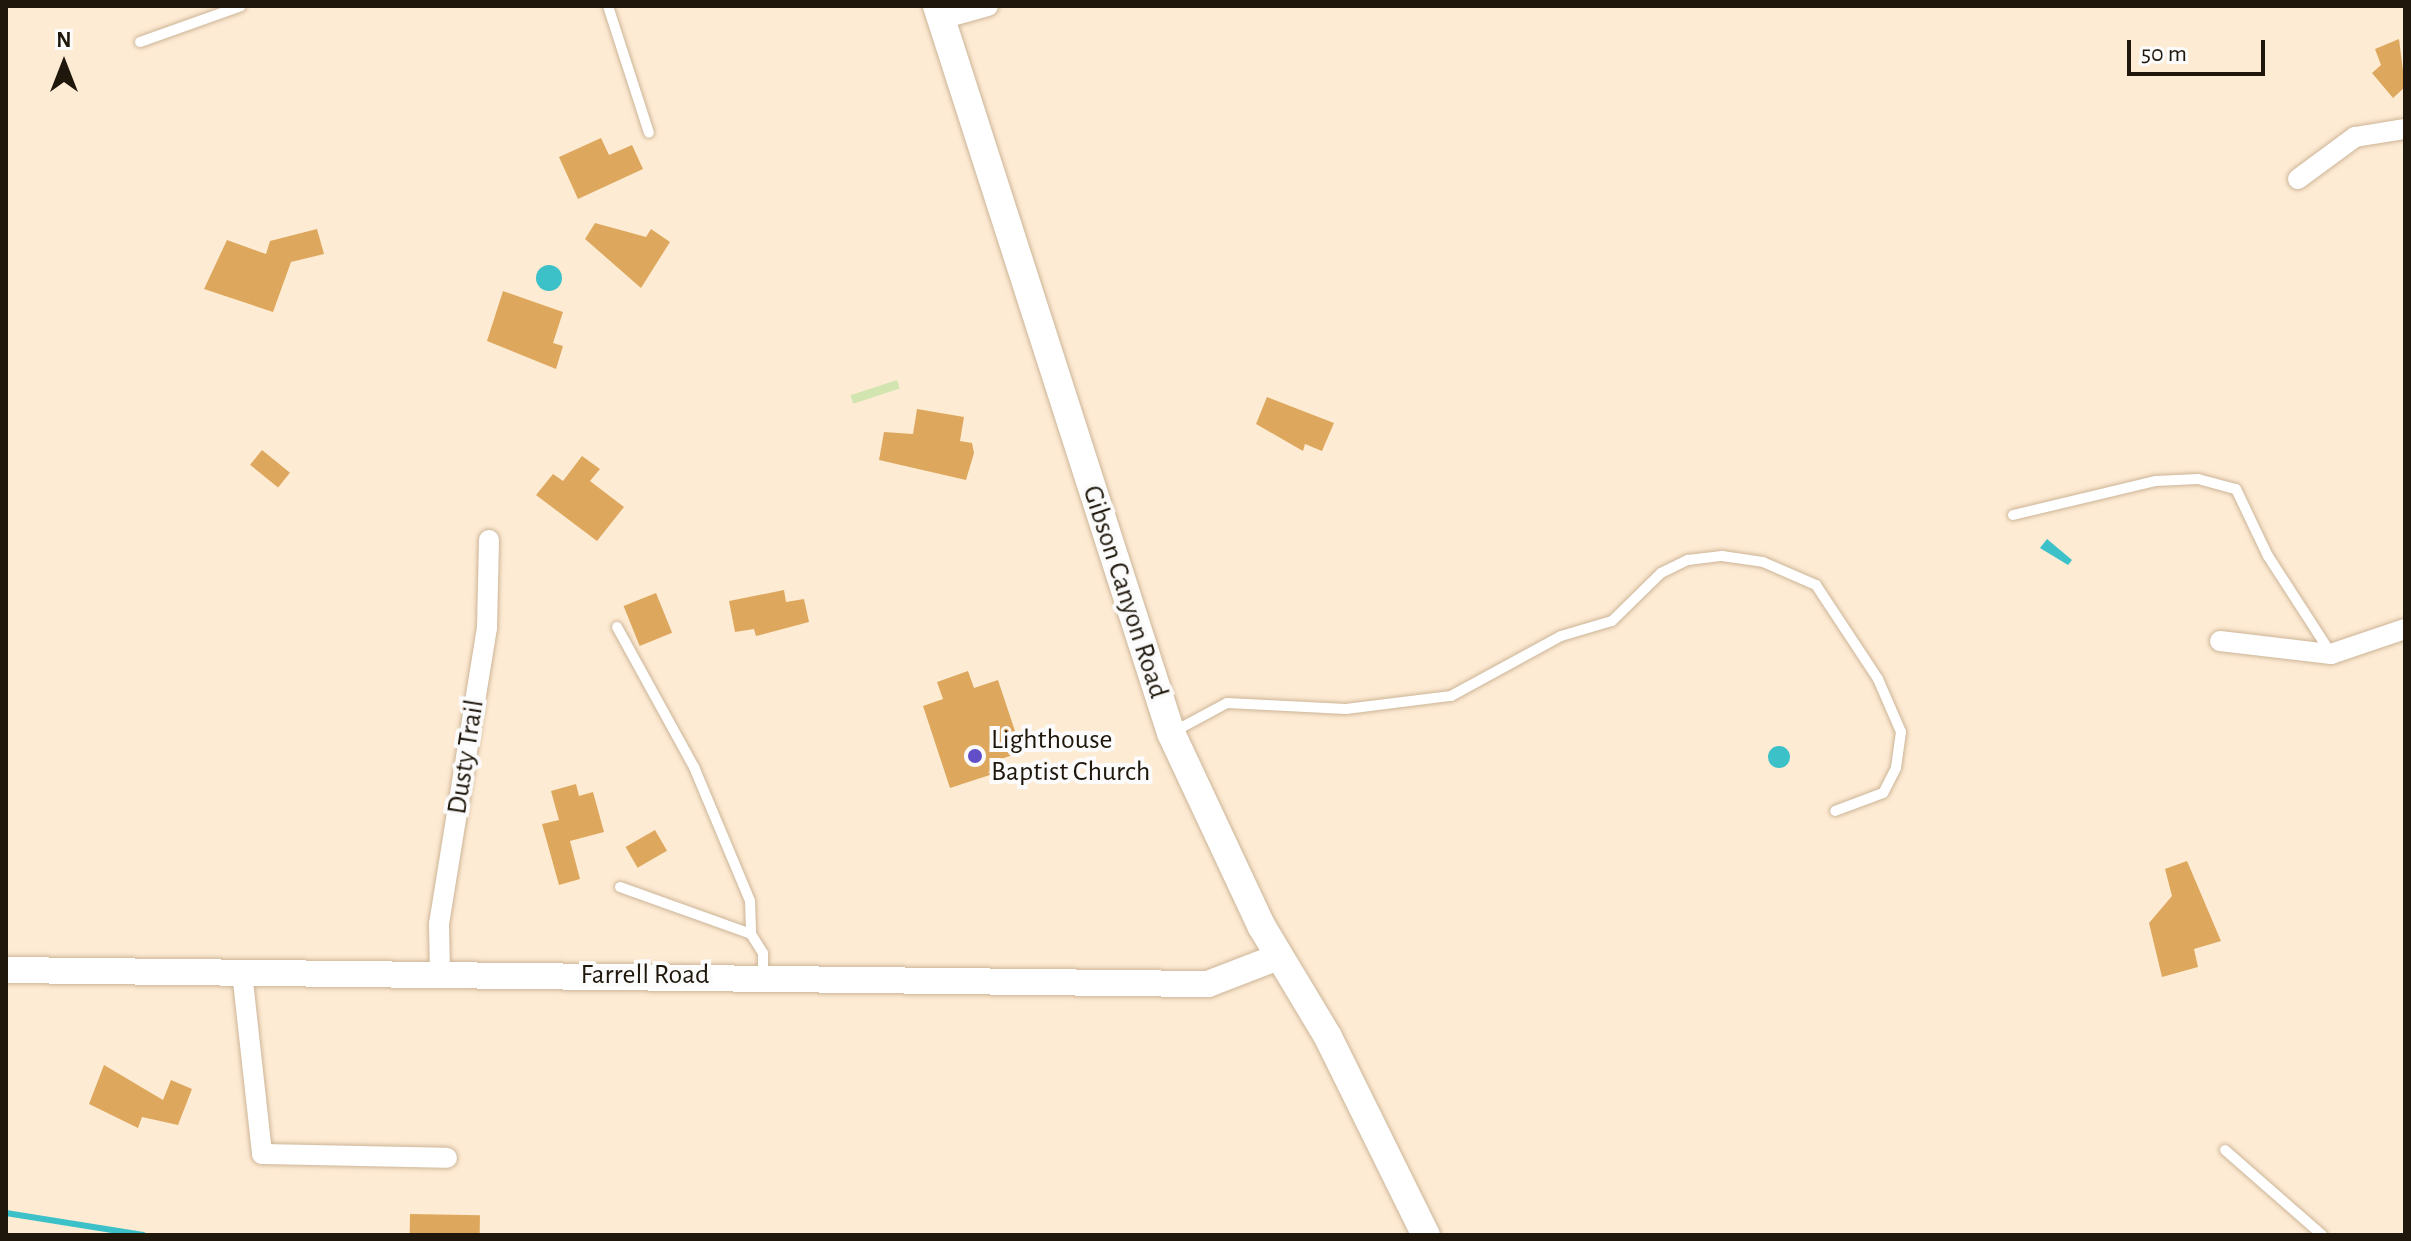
<!DOCTYPE html>
<html>
<head>
<meta charset="utf-8">
<style>
  body { margin:0 }
  #map { position:relative; width:2411px; height:1241px; overflow:hidden; background:#feebd3; font-family:"Alegreya Sans",sans-serif }
  div>[style] { position:absolute }
  [style*='--x'] { left:calc(var(--x)*1px); top:calc(var(--y)*1px); width:calc(var(--w)*1px); rotate:calc(var(--a)*1deg) }
  .green>* { inset:0; background:#d2e5b1; transform-origin:0 0 }
  .water>* { inset:0; background:#3dc1c8 }
  .round { border-radius:50% }
  .stream>* { height:6px; margin:-3px; padding:0 3px; transform-origin:3px; border-radius:3px; background:#3dc1c8 }
  .building>* { inset:0; background:#dda85d; transform-origin:0 0 }
  .roads { filter:drop-shadow(0 0 2px #ccb598) drop-shadow(0 0 2px #ccb598) }
  .service>* { height:10px; margin:-5px; padding:0 5px; transform-origin:5px; border-radius:5px; background:#fff }
  .minor>* { height:20px; margin:-10px; padding:0 10px; transform-origin:10px; border-radius:10px; background:#fff }
  .tertiary>* { height:26px; margin:-13px; padding:0 13px; transform-origin:13px; border-radius:13px; background:#fff }
  .secondary>* { height:28px; margin:-14px; padding:0 14px; transform-origin:14px; border-radius:14px; background:#fff }
  .dots>* { width:22px; height:22px; translate:-50% -50%; box-sizing:border-box; border:4px solid #fbfbfb; border-radius:50% }
  span { translate:-50% -50%; white-space:nowrap; text-align:center; line-height:1.15; -webkit-text-stroke:8px #fbfbfb; paint-order:stroke }
  .street-label { font-size:28px; color:#1f170c }
  .poi-label { font-size:28px; color:#1f170c }
  .left { translate:0 -50%; text-align:left }
  .frame { position:absolute; inset:0; border:8px solid #1f170c; pointer-events:none }
  .north { position:absolute; left:24px; top:24px; width:80px; height:80px; -webkit-text-stroke:6px #fbfbfb; paint-order:stroke; rotate:0deg; font-size:22px; font-weight:700; line-height:32px; text-align:center; color:#1f170c }
  .north::after { content:''; display:block; margin:auto; width:28px; height:36px; background:#1f170c; clip-path:polygon(50% 0,100% 100%,50% 72%,0 100%) }
  .scale { position:absolute; left:2127px; top:40px; width:138px; height:36px; box-sizing:border-box; border:4px solid #1f170c; border-top:0; padding-left:10px; font-size:24px; line-height:28px; white-space:nowrap; color:#1f170c; -webkit-text-stroke:6px #fbfbfb; paint-order:stroke }
</style>
</head>
<body>
<div id="map">
  <div class="green">
    <div style="left:897px;top:380px;width:9px;height:49px;rotate:72deg"></div>
  </div>
  <div class="water">
    <div class="round" style="left:536px;top:265px;width:26px;height:26px"></div>
    <div style="clip-path:polygon(2047px 539px,2072px 560px,2068px 565px,2040px 548px)"></div>
    <div class="round" style="left:1768px;top:746px;width:22px;height:22px"></div>
  </div>
  <div class="stream">
    <div style="--x:6;--y:1213;--w:139;--a:9.1"></div>
  </div>
  <div class="building">
    <div style="clip-path:polygon(2399px 39px,2405px 87px,2393px 98px,2372px 73px,2381px 65px,2375px 49px)"></div>
    <div style="clip-path:polygon(601px 138px,609px 155px,632px 145px,643px 169px,578px 199px,559px 157px)"></div>
    <div style="clip-path:polygon(595px 223px,646px 237px,651px 229px,670px 242px,641px 288px,585px 239px)"></div>
    <div style="clip-path:polygon(317px 229px,324px 254px,291px 262px,273px 312px,204px 289px,227px 240px,266px 254px,270px 241px)"></div>
    <div style="clip-path:polygon(503px 291px,563px 312px,553px 343px,563px 346px,556px 369px,487px 341px)"></div>
    <div style="clip-path:polygon(1267px 397px,1334px 423px,1322px 451px,1305px 444px,1303px 451px,1256px 424px)"></div>
    <div style="clip-path:polygon(917px 409px,964px 417px,960px 441px,972px 443px,974px 453px,966px 480px,879px 460px,884px 432px,913px 434px)"></div>
    <div style="left:262px;top:450px;width:36px;height:19px;rotate:39deg"></div>
    <div style="clip-path:polygon(582px 456px,600px 469px,590px 481px,624px 507px,597px 541px,536px 495px,553px 474px,563px 481px)"></div>
    <div style="clip-path:polygon(784px 590px,786px 602px,804px 599px,809px 622px,756px 636px,754px 629px,735px 632px,729px 601px)"></div>
    <div style="left:656px;top:593px;width:43px;height:35px;rotate:68deg"></div>
    <div style="clip-path:polygon(968px 671px,974px 688px,998px 680px,1022px 752px,998px 760px,1002px 771px,950px 788px,923px 706px,943px 699px,937px 682px)"></div>
    <div style="clip-path:polygon(576px 784px,579px 796px,593px 792px,604px 832px,570px 841px,580px 879px,559px 885px,542px 824px,559px 820px,551px 791px)"></div>
    <div style="left:655px;top:830px;width:24px;height:34px;rotate:60deg"></div>
    <div style="clip-path:polygon(2187px 861px,2221px 941px,2194px 949px,2198px 967px,2162px 977px,2149px 923px,2172px 896px,2165px 869px)"></div>
    <div style="clip-path:polygon(104px 1065px,163px 1100px,171px 1080px,192px 1089px,178px 1125px,142px 1117px,138px 1128px,89px 1104px)"></div>
    <div style="left:410px;top:1214px;width:70px;height:21px;rotate:1deg"></div>
  </div>
  <div class="roads">
    <div class="service">
      <div style="--x:608;--y:6;--w:133;--a:72.1"></div>
      <div style="--x:140;--y:42;--w:107;--a:-19.6"></div>
      <div style="--x:2013;--y:515;--w:147;--a:-13.4"></div>
      <div style="--x:2156;--y:481;--w:42;--a:-2.7"></div>
      <div style="--x:2198;--y:479;--w:39;--a:15"></div>
      <div style="--x:2236;--y:489;--w:74;--a:64.5"></div>
      <div style="--x:2268;--y:556;--w:114;--a:57.1"></div>
      <div style="--x:617;--y:627;--w:160;--a:61.2"></div>
      <div style="--x:694;--y:767;--w:145;--a:67.3"></div>
      <div style="--x:750;--y:901;--w:33;--a:88"></div>
      <div style="--x:1173;--y:732;--w:61;--a:-28.2"></div>
      <div style="--x:1227;--y:703;--w:119;--a:2.9"></div>
      <div style="--x:1346;--y:709;--w:106;--a:-7.1"></div>
      <div style="--x:1451;--y:696;--w:125;--a:-28.6"></div>
      <div style="--x:1561;--y:636;--w:53;--a:-16.4"></div>
      <div style="--x:1612;--y:621;--w:69;--a:-44.4"></div>
      <div style="--x:1661;--y:573;--w:30;--a:-26"></div>
      <div style="--x:1688;--y:560;--w:34;--a:-7"></div>
      <div style="--x:1722;--y:556;--w:41;--a:8.3"></div>
      <div style="--x:1763;--y:562;--w:58;--a:23.5"></div>
      <div style="--x:1816;--y:585;--w:113;--a:56.6"></div>
      <div style="--x:1878;--y:679;--w:58;--a:66.5"></div>
      <div style="--x:1901;--y:732;--w:36;--a:98"></div>
      <div style="--x:1896;--y:768;--w:28;--a:117"></div>
      <div style="--x:1883;--y:793;--w:51;--a:159.4"></div>
      <div style="--x:620;--y:887;--w:139;--a:19.7"></div>
      <div style="--x:751;--y:934;--w:22;--a:58"></div>
      <div style="--x:763;--y:953;--w:23;--a:90"></div>
      <div style="--x:2225;--y:1150;--w:129;--a:41.2"></div>
    </div>
    <div class="minor">
      <div style="--x:941;--y:19;--w:49;--a:-15.5"></div>
      <div style="--x:2298;--y:179;--w:71;--a:-36.4"></div>
      <div style="--x:2355;--y:137;--w:51;--a:-9.1"></div>
      <div style="--x:2220;--y:641;--w:112;--a:6.7"></div>
      <div style="--x:2331;--y:654;--w:78;--a:-18.7"></div>
      <div style="--x:242;--y:972;--w:183;--a:83.7"></div>
      <div style="--x:262;--y:1154;--w:185;--a:1.2"></div>
      <div style="--x:440;--y:973;--w:49;--a:-91.2"></div>
      <div style="--x:439;--y:924;--w:300;--a:-80.8"></div>
      <div style="--x:487;--y:628;--w:88;--a:-88.7"></div>
    </div>
    <div class="tertiary">
      <div style="--x:6;--y:970;--w:1202;--a:0.67"></div>
      <div style="--x:1208;--y:984;--w:75;--a:-21.1"></div>
    </div>
    <div class="secondary">
      <div style="--x:937;--y:6;--w:764;--a:72.16"></div>
      <div style="--x:1171;--y:733;--w:214;--a:64.9"></div>
      <div style="--x:1262;--y:927;--w:128;--a:59"></div>
      <div style="--x:1328;--y:1037;--w:221;--a:63.7"></div>
    </div>
  </div>
  <div class="dots">
    <div style="left:975px;top:756px;background:#624ec7"></div>
  </div>
  <div class="street-label">
    <span style="left:1125px;top:592px;rotate:72deg">Gibson Canyon Road</span>
    <span style="left:466px;top:757px;rotate:-81deg">Dusty Trail</span>
    <span style="left:645px;top:975px">Farrell Road</span>
  </div>
  <div class="poi-label">
    <span class="left" style="left:991px;top:756px">Lighthouse<br>Baptist Church</span>
  </div>
  <div class="frame"></div>
  <div class="north">N</div>
  <div class="scale">50 m</div>
</div>
</body>
</html>
